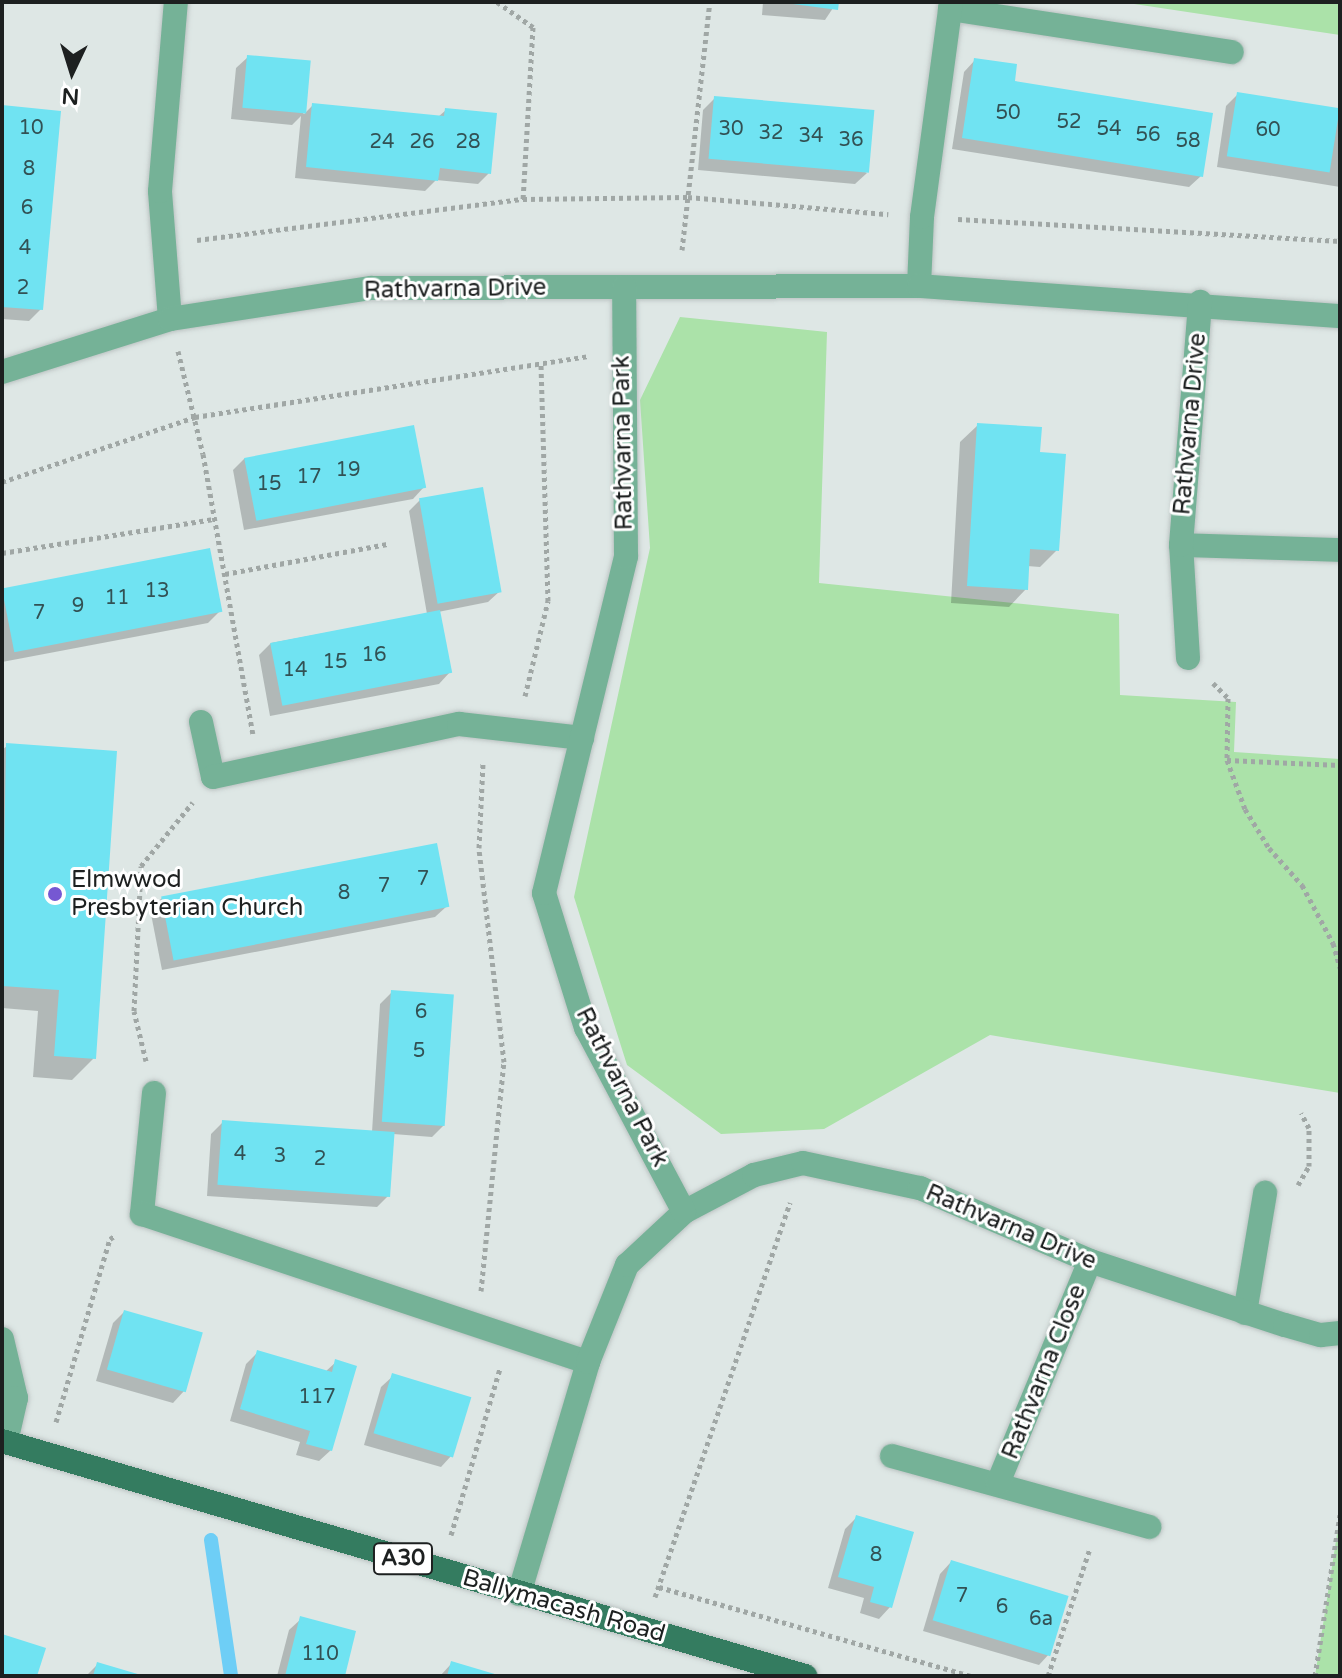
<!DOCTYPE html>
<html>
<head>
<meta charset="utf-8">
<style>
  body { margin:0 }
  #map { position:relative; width:1342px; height:1678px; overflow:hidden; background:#dee7e5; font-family:"Varela Round",sans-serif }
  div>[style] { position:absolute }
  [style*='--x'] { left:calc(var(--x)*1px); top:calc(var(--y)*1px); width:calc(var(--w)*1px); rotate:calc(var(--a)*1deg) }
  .green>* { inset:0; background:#abe2a9 }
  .shadow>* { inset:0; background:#0003 }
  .stream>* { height:14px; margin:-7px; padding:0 7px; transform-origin:7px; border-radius:7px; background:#6ecef6 }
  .building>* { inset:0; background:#70e3f2; transform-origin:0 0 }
  .path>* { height:5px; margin-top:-2.5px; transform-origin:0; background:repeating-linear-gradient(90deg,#a0a7a5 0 4px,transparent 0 8px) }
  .roads { filter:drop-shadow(0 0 2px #bbc3c2) drop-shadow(0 0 2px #bbc3c2) }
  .lane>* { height:24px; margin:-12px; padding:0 12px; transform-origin:12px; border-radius:12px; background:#75b297 }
  .street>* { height:24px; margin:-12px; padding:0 12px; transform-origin:12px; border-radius:12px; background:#75b297 }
  .primary>* { height:24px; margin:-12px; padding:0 12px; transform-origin:12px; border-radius:12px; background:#347c60 }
  .dots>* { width:22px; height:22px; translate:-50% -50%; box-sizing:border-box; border:4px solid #fff; border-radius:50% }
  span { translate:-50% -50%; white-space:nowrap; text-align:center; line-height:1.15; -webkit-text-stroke:6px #fff; paint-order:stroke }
  .number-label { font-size:20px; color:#325154 }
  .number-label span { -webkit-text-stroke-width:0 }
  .shield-label span { padding:2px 6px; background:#fff; border:2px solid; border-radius:6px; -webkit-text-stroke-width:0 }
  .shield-label { font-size:22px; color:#1d2020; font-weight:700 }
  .street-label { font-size:24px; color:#1d2020 }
  .poi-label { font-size:24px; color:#1d2020 }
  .left { translate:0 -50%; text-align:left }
  .frame { position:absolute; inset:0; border:4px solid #1d2020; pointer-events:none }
  .north { position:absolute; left:32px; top:32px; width:80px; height:80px; -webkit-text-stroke:6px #fff; paint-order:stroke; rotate:184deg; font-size:22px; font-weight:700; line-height:32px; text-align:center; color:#1d2020 }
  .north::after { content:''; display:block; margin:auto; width:28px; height:36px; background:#1d2020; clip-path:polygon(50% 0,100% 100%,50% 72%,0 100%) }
</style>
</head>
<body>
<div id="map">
  <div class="green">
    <div style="clip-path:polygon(1121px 2px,1340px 2px,1340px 35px)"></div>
    <div style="clip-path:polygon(680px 317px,827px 332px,819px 583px,1119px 614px,1120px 695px,1236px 702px,1234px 752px,1340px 759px,1340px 1093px,990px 1035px,824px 1129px,721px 1134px,627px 1065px,574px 897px,650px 548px,640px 400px)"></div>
    <div style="clip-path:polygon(1340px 1515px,1340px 1676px,1315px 1676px)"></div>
  </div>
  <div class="shadow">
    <div style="clip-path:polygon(763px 2px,837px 2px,825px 20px,762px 15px)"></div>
    <div style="clip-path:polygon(248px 57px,304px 114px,313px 105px,438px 117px,446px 110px,489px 173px,478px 184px,436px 180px,425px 191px,295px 178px,301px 116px,292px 125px,231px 119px,236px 68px)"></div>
    <div style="clip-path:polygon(975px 60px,1013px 83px,1201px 176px,1189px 187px,952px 149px,964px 72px)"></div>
    <div style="clip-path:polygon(1238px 94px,1340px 111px,1340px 187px,1217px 167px,1226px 106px)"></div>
    <div style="clip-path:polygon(715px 98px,867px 173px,855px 184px,698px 170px,703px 110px)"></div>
    <div style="clip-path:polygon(2px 107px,41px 309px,29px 321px,2px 319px)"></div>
    <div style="clip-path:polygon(978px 425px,1038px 454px,1057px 550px,1040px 567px,1027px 566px,1026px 589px,1009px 607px,951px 603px,960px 442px)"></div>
    <div style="clip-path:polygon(245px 458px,424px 487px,413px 499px,244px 530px,233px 470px)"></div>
    <div style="clip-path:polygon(420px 500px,500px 591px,488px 602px,438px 612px,450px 672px,439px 684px,270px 716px,259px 655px,271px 643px,427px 614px,409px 511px)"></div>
    <div style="clip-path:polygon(2px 590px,220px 611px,208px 623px,2px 662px)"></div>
    <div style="clip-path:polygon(7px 746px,94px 1058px,72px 1080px,33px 1077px,38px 1011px,2px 1008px,2px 750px)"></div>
    <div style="clip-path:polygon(162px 898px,447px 906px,435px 917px,162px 970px,150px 909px)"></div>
    <div style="clip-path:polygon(392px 992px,444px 1125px,432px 1137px,393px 1134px,389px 1195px,377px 1207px,207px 1196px,211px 1134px,223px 1122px,372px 1132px,380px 1004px)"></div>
    <div style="clip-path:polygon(124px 1312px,184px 1391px,173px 1403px,96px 1381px,113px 1323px)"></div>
    <div style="clip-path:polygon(258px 1352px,325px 1372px,336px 1362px,331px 1450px,319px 1461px,296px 1455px,300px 1442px,230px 1421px,246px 1364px)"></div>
    <div style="clip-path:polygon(393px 1376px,452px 1455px,441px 1467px,364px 1445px,381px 1387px)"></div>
    <div style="clip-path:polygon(856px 1518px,890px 1607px,879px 1619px,860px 1613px,864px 1598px,828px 1588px,845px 1529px)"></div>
    <div style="clip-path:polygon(951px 1562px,1050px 1653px,1039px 1665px,923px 1631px,940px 1574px)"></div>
    <div style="clip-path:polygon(301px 1619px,342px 1676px,277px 1676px,289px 1630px)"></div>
    <div style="clip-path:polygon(452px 1663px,494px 1676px,440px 1676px)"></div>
    <div style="clip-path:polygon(98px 1664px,137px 1676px,86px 1676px)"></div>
  </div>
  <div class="stream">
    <div style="--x:211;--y:1540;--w:137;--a:81.6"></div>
  </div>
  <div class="building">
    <div style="clip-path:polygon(778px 2px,839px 2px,838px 10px)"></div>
    <div style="left:247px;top:55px;width:64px;height:53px;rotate:5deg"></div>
    <div style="clip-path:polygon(974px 58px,1017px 64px,1015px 81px,1213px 113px,1203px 177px,962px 138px)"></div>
    <div style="left:1237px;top:92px;width:104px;height:65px;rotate:9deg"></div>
    <div style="left:714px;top:96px;width:161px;height:63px;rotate:5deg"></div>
    <div style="clip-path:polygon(312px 103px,444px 116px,445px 108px,497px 113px,491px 174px,440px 168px,438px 181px,306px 167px)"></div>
    <div style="clip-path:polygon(2px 105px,61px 111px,43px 310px,2px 307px)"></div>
    <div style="clip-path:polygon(977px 423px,1042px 427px,1040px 452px,1066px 454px,1059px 551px,1030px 549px,1028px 590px,967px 586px)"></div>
    <div style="left:414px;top:425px;width:64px;height:173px;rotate:79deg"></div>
    <div style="left:483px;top:487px;width:107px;height:65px;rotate:80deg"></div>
    <div style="left:210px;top:548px;width:65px;height:212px;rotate:79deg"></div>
    <div style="left:440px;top:610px;width:64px;height:173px;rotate:79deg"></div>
    <div style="clip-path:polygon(6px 743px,117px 751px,96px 1059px,54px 1056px,59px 990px,2px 986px)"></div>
    <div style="left:437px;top:843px;width:65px;height:281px;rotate:79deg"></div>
    <div style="left:391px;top:990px;width:63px;height:132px;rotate:4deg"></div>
    <div style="left:222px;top:1120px;width:173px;height:65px;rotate:4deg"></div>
    <div style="left:124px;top:1310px;width:82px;height:62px;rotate:16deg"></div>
    <div style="clip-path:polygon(257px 1350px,332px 1372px,335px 1359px,357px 1366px,332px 1451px,306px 1444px,310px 1431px,240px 1409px)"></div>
    <div style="left:392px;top:1373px;width:83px;height:63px;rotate:17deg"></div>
    <div style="clip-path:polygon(856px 1515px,914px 1532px,892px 1608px,870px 1602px,874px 1587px,838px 1577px)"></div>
    <div style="left:951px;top:1560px;width:123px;height:63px;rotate:17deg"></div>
    <div style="clip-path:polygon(300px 1616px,356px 1631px,345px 1676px,285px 1676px)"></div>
    <div style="clip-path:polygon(2px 1634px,46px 1648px,37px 1676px,2px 1676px)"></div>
    <div style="clip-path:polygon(451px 1661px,498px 1675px,498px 1676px,447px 1676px)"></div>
    <div style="clip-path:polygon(97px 1662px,141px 1675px,141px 1676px,93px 1676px)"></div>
  </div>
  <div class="path">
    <div style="--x:497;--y:2;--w:44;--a:34.8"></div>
    <div style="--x:533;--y:27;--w:172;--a:93.3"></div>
    <div style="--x:958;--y:219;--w:383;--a:3.3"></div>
    <div style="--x:197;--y:240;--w:329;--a:-7.2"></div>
    <div style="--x:523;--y:199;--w:165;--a:-0.7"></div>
    <div style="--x:688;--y:197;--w:201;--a:4.9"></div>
    <div style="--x:682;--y:250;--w:250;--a:-83.6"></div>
    <div style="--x:178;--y:351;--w:106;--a:76.4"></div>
    <div style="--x:203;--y:454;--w:284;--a:79.9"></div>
    <div style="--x:2;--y:482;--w:204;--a:-18.6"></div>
    <div style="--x:195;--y:417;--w:398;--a:-8.8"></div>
    <div style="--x:2;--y:553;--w:216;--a:-9.1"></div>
    <div style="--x:225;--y:574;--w:165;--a:-10.5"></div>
    <div style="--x:1213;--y:683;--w:21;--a:45"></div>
    <div style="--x:1228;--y:698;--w:62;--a:90.9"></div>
    <div style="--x:1227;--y:760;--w:52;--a:69.8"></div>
    <div style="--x:1245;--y:809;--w:46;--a:58.4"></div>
    <div style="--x:1269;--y:848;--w:50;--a:48.3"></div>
    <div style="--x:1302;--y:885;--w:66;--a:61.9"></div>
    <div style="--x:1333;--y:943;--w:26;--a:74"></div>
    <div style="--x:525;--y:696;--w:98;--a:-76.4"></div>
    <div style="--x:548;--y:601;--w:237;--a:-91.7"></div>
    <div style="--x:1227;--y:760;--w:113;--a:2.5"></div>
    <div style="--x:146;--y:1061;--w:51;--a:-103.5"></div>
    <div style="--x:134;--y:1011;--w:145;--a:-87.2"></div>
    <div style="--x:141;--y:866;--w:82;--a:-50.9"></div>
    <div style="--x:1298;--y:1185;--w:22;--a:-60"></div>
    <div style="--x:1309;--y:1166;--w:38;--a:-90"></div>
    <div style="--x:1309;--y:1128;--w:17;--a:-118"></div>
    <div style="--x:481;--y:1291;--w:230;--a:-84.3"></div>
    <div style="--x:504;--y:1062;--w:215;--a:-96.7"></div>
    <div style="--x:479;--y:848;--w:85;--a:-87.3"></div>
    <div style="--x:56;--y:1422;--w:191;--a:-73.6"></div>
    <div style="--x:110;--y:1239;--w:7;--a:-34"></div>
    <div style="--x:451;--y:1535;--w:174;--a:-73.6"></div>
    <div style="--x:659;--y:1587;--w:325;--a:15.9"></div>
    <div style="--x:655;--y:1597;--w:417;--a:-71.1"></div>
    <div style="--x:1048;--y:1676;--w:135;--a:-71.8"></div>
    <div style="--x:1315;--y:1676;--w:163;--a:-81.2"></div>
  </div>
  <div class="roads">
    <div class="lane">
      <div style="--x:950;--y:9;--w:285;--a:8.7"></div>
      <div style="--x:1245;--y:1313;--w:122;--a:-80.5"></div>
      <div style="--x:2;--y:1339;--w:61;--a:76.7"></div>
      <div style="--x:16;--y:1398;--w:45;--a:102.8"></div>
    </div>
    <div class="street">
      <div style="--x:919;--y:286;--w:69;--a:-87.5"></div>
      <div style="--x:922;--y:217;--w:217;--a:-82.3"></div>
      <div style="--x:170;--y:319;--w:128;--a:-94.5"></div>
      <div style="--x:160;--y:191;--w:190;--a:-85.2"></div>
      <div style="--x:2;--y:372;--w:176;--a:-17.5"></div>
      <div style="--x:170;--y:319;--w:203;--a:-8.8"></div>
      <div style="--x:371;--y:288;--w:548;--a:-0.21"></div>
      <div style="--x:919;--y:286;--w:422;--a:4.1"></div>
      <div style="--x:1181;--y:545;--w:159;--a:1.8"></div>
      <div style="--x:1188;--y:658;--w:113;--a:-93.5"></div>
      <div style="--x:1181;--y:545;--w:244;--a:-85.5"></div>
      <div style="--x:201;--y:722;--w:56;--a:77.7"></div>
      <div style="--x:213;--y:777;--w:252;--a:-12.2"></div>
      <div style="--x:459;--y:724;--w:124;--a:6.5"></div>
      <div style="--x:154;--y:1093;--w:122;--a:95.7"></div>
      <div style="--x:142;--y:1214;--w:470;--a:18.4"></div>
      <div style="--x:684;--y:1212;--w:79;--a:-27.9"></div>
      <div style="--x:754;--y:1175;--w:50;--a:-13.8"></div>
      <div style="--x:803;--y:1163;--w:120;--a:12.1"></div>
      <div style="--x:920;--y:1188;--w:185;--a:23.2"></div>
      <div style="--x:1090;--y:1261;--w:205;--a:18.2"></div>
      <div style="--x:1285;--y:1325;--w:37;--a:16"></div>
      <div style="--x:1321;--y:1335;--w:19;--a:-6"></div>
      <div style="--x:892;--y:1456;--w:267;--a:15.4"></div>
      <div style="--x:998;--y:1483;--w:240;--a:-67.5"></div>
      <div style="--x:519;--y:1594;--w:242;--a:-73.4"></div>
      <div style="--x:588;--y:1362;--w:105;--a:-68.1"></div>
      <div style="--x:627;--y:1265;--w:78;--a:-42.9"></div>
      <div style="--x:684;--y:1212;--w:208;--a:-118"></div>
      <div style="--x:586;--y:1028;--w:141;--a:-107.3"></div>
      <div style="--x:544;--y:893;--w:347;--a:-76.3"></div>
      <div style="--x:626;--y:556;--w:269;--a:-90.4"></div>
    </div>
    <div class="primary">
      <div style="--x:2;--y:1441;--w:837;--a:16.31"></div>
    </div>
  </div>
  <div class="dots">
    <div style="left:55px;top:894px;background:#7658d2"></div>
  </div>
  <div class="number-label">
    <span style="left:1008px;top:113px">50</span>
    <span style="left:1069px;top:122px">52</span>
    <span style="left:31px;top:128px">10</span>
    <span style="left:731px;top:129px">30</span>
    <span style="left:1109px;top:129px">54</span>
    <span style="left:1268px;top:130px">60</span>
    <span style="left:771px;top:133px">32</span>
    <span style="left:1148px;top:135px">56</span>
    <span style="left:811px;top:136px">34</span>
    <span style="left:851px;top:140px">36</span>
    <span style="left:1188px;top:141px">58</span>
    <span style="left:382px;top:142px">24</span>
    <span style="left:422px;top:142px">26</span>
    <span style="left:468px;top:142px">28</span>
    <span style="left:29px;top:169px">8</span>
    <span style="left:27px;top:208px">6</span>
    <span style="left:25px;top:248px">4</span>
    <span style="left:23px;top:288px">2</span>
    <span style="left:348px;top:470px">19</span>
    <span style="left:309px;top:477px">17</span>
    <span style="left:269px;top:484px">15</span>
    <span style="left:157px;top:591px">13</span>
    <span style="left:117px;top:598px">11</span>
    <span style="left:78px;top:606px">9</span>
    <span style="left:39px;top:613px">7</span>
    <span style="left:374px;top:655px">16</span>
    <span style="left:335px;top:662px">15</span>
    <span style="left:295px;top:670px">14</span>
    <span style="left:423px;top:879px">7</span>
    <span style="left:384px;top:886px">7</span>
    <span style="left:344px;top:893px">8</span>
    <span style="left:421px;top:1012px">6</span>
    <span style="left:419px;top:1051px">5</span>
    <span style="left:240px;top:1154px">4</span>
    <span style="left:280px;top:1156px">3</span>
    <span style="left:320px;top:1159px">2</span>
    <span style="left:317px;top:1397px">117</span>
    <span style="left:876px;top:1555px">8</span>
    <span style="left:962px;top:1596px">7</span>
    <span style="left:1002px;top:1607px">6</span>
    <span style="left:1041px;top:1619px">6a</span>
    <span style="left:320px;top:1654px">110</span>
  </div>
  <div class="shield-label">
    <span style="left:403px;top:1559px">A30</span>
  </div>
  <div class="street-label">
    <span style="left:455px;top:289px;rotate:-1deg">Rathvarna Drive</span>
    <span style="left:1190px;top:424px;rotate:-85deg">Rathvarna Drive</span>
    <span style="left:623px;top:443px;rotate:-91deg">Rathvarna Park</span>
    <span style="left:622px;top:1087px;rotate:63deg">Rathvarna Park</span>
    <span style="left:1011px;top:1227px;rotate:23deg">Rathvarna Drive</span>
    <span style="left:1044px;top:1372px;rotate:-68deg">Rathvarna Close</span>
    <span style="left:564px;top:1606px;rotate:16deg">Ballymacash Road</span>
  </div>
  <div class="poi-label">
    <span class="left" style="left:71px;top:894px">Elmwwod<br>Presbyterian Church</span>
  </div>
  <div class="frame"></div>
  <div class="north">N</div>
</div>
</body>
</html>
